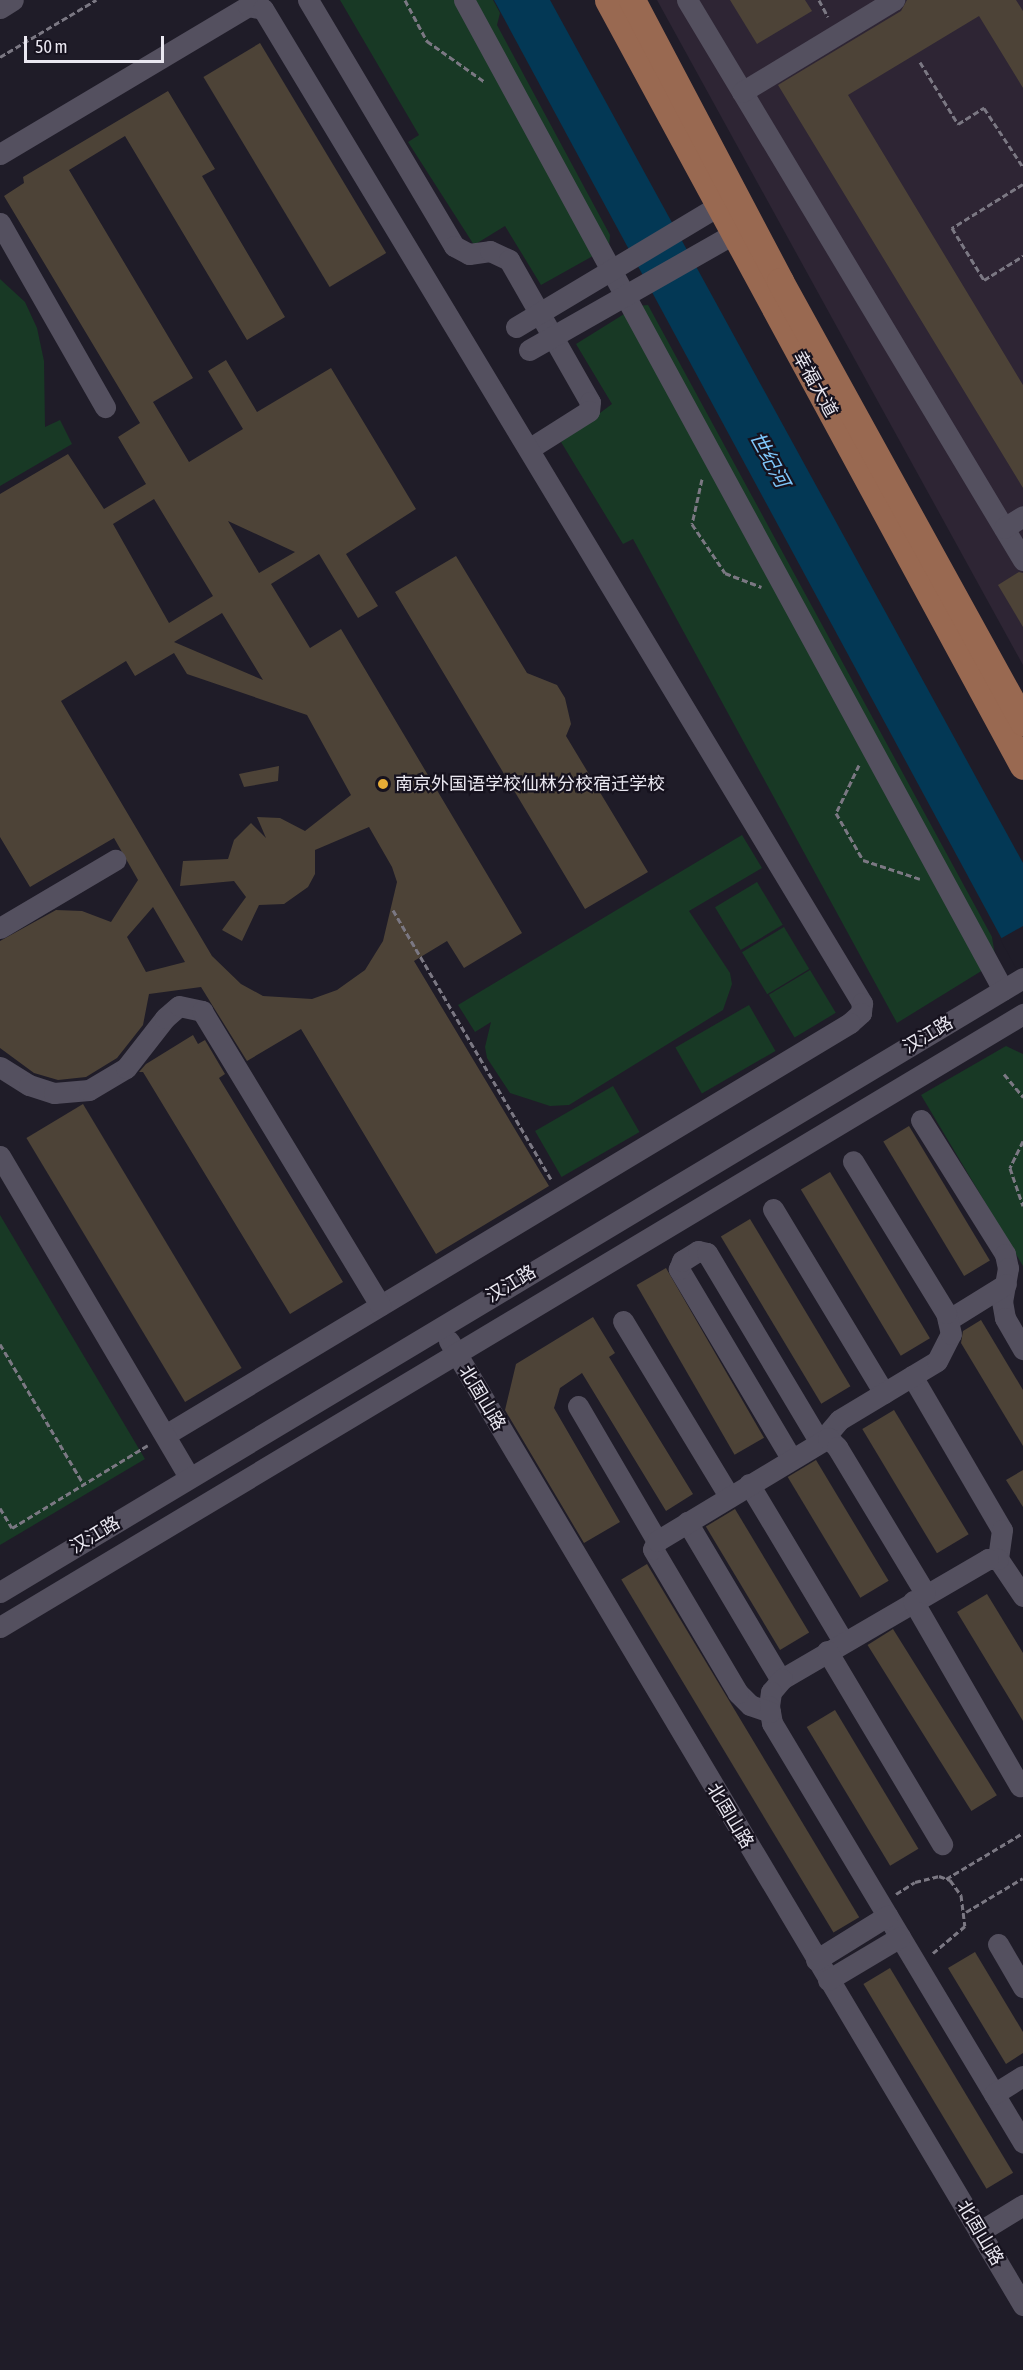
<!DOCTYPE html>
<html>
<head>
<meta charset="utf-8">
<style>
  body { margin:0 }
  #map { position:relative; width:1023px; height:2370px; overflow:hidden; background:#1f1c28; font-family:"Asap Condensed","Noto Sans SC",sans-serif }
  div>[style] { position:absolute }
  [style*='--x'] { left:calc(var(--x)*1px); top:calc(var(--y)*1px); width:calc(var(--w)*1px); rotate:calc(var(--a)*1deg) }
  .commercial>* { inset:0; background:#2e2534 }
  .green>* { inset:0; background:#183925; transform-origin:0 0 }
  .water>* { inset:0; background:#033855 }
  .pier>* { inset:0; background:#1f1c28 }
  .building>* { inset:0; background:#4d4337; transform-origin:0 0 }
  .path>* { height:3px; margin-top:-1.5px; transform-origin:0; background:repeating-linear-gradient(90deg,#7b7883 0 6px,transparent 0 9px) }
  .minor>* { height:21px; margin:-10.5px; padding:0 10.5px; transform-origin:10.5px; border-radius:10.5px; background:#54505f }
  .major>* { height:27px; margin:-13.5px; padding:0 13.5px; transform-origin:13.5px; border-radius:13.5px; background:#996951 }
  .dots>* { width:16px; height:16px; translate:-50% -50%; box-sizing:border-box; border:3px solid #16121e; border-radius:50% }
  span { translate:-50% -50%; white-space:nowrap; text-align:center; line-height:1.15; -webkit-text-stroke:4.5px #16121e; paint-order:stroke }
  .street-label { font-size:18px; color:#eae8f1 }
  .poi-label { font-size:18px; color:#eae8f1 }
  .left { translate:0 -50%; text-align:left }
  .water-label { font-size:20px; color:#7fc7fa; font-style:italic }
  .scale { position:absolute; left:24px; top:36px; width:140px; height:27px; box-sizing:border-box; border:3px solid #eae8f1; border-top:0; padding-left:8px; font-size:18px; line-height:21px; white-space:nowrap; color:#eae8f1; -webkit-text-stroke:4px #16121e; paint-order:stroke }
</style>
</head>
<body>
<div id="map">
  <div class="commercial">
    <div style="clip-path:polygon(657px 0,1023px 0,1023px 665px)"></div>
  </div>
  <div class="green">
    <div style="clip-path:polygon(340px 0,493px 0,500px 13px,497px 25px,610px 235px,609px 247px,541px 285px,505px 226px,474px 245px,408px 142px,419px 135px)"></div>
    <div style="clip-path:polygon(0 279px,25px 302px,37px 328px,44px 361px,45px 427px,60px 420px,72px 444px,0 486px)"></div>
    <div style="clip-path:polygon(648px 305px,992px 937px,996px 962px,897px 1023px,633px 539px,623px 544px,561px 442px,612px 404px,576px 344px,637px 306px)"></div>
    <div style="clip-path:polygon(742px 835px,762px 868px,689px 911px,730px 973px,732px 984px,723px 1010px,569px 1105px,550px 1106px,510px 1093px,487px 1058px,485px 1047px,491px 1022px,475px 1032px,458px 1005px)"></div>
    <div style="left:757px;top:882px;width:50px;height:49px;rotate:59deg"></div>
    <div style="left:784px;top:927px;width:49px;height:49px;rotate:59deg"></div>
    <div style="left:810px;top:970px;width:50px;height:48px;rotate:59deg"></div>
    <div style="left:749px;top:1005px;width:53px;height:85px;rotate:60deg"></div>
    <div style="clip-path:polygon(1006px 1046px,1023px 1054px,1023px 1266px,921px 1095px)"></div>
    <div style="left:613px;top:1086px;width:53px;height:90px;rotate:60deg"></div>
    <div style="clip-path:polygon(0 1215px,145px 1459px,0 1545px)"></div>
  </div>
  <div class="water">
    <div style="clip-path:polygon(494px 0,550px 0,1023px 863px,1023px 978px)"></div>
  </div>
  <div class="pier">
    <div style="clip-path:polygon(1023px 926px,1023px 981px,1000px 939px)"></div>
  </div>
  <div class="building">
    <div style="clip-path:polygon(730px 0,805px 0,812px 11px,757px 44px)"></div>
    <div style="clip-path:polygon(907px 0,1016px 0,1023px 11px,1023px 88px,979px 16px,848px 95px,1023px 385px,1023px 488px,778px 85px,901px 11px)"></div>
    <div style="left:260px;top:43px;width:245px;height:66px;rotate:59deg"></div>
    <div style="clip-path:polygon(evenodd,168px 91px,215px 169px,202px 176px,285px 317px,247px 340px,125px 136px,69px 170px,193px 378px,153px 402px,189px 462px,243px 429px,208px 371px,226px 360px,257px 412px,331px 368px,416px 509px,346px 554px,378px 606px,358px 618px,319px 554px,271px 584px,310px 648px,341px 629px,522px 933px,464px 968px,447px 941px,414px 961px,549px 1186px,436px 1254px,301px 1029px,247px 1061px,201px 987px,149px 994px,143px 1025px,117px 1058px,86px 1077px,58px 1080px,34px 1073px,0 1048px,0 941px,56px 910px,82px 911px,111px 922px,138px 880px,114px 838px,30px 887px,0 837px,0 494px,68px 454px,104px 509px,146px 484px,118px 437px,140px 423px,4px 196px,24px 183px,23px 177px,168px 91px,154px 499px,213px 596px,169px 623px,113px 524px,154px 499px,168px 91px,228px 521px,295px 552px,259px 573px,228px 521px,168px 91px,222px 613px,263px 680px,174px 642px,222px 613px,168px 91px,174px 653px,187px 674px,307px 715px,351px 795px,305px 831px,280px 818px,257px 817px,266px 838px,251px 823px,234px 840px,228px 859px,183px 861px,180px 886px,234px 881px,246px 897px,222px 930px,242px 941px,259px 905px,284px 904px,308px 887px,315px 874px,315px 850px,369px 827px,392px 867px,397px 882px,383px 941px,365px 970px,337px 990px,312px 999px,263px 996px,241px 984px,212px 956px,61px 701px,126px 661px,135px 676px,174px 653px,168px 91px,153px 907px,185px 962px,146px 972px,127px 937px,153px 907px)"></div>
    <div style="clip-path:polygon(456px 556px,527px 673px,557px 685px,565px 698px,571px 724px,566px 736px,648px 872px,585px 909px,395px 592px)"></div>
    <div style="clip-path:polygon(1019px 572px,1023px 573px,1023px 627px,998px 585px)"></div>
    <div style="clip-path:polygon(279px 766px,278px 781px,244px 787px,239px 774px)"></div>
    <div style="clip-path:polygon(193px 1035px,198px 1044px,205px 1040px,225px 1074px,219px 1078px,343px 1282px,290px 1314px,143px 1072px,139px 1072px,146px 1064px)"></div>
    <div style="left:83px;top:1104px;width:308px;height:66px;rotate:59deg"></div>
    <div style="left:909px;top:1126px;width:157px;height:30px;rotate:59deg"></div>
    <div style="left:830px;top:1172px;width:194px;height:34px;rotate:59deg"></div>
    <div style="left:750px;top:1219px;width:195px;height:34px;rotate:59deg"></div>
    <div style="left:666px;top:1268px;width:196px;height:34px;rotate:60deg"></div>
    <div style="clip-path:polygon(593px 1317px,615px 1353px,609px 1357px,693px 1494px,666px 1511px,582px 1373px,560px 1388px,554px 1408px,620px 1522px,584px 1543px,505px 1410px,516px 1364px)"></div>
    <div style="clip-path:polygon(981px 1320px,1023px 1390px,1023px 1446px,961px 1343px,963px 1331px)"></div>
    <div style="left:894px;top:1410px;width:145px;height:37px;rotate:59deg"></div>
    <div style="left:816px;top:1460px;width:141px;height:33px;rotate:59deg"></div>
    <div style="clip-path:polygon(1023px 1470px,1023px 1507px,1006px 1480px)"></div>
    <div style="left:735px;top:1509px;width:144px;height:34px;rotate:59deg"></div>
    <div style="left:647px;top:1564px;width:412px;height:30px;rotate:59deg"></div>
    <div style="clip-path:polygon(987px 1594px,1023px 1653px,1023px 1721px,957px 1612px)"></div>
    <div style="left:893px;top:1629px;width:196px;height:30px;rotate:58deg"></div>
    <div style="left:835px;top:1710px;width:162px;height:33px;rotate:59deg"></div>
    <div style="clip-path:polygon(975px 1952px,1023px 2032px,1023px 2053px,1006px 2064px,948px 1968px)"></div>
    <div style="left:890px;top:1968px;width:239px;height:31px;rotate:59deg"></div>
  </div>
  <div class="path">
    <div style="--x:405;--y:0;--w:47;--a:61.8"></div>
    <div style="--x:427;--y:41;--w:71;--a:35.3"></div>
    <div style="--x:819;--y:0;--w:19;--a:62"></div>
    <div style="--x:0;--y:57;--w:112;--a:-30.7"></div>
    <div style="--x:920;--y:62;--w:73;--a:58.5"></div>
    <div style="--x:958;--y:124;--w:31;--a:-32"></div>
    <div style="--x:984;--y:108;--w:71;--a:56.5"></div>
    <div style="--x:1023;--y:184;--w:84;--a:148.2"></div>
    <div style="--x:952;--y:228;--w:61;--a:58.4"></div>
    <div style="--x:984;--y:280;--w:46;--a:-31.6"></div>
    <div style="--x:702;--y:479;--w:46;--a:102.5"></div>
    <div style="--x:692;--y:524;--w:59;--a:56"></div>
    <div style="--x:725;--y:573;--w:39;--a:21"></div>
    <div style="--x:859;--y:765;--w:53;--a:115.6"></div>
    <div style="--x:836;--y:813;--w:54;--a:60.1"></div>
    <div style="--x:863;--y:860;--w:60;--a:18.4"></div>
    <div style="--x:393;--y:910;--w:312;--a:59.6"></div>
    <div style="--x:1004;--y:1074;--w:30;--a:50"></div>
    <div style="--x:1023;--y:1141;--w:30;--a:116"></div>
    <div style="--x:1010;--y:1168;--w:40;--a:71.1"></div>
    <div style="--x:0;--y:1344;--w:164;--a:59.2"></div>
    <div style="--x:0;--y:1508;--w:23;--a:59"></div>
    <div style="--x:12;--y:1528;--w:159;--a:-31.4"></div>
    <div style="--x:946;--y:1879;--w:90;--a:-30.9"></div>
    <div style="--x:896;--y:1894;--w:22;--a:-32"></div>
    <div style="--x:915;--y:1882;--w:25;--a:-14"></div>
    <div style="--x:939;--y:1876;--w:12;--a:20"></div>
    <div style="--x:950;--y:1880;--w:19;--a:54"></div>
    <div style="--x:961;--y:1895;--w:31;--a:83"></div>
    <div style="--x:965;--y:1926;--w:42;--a:139.8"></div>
    <div style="--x:966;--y:1912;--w:66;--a:-30.8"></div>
  </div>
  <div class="minor">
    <div style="--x:308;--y:0;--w:286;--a:59.3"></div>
    <div style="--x:454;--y:246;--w:17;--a:28"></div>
    <div style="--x:469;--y:254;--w:21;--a:-8"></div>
    <div style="--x:490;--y:251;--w:21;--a:25"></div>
    <div style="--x:509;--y:260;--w:163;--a:60.3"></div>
    <div style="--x:590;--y:402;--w:9;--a:96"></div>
    <div style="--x:589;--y:411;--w:71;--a:147.7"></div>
    <div style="--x:464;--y:0;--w:1127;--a:61.43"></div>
    <div style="--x:687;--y:0;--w:653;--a:59.04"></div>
    <div style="--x:0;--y:8;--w:15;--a:-32"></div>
    <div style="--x:742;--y:92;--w:178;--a:-31.2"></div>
    <div style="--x:0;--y:154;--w:289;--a:-30.8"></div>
    <div style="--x:248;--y:6;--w:15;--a:11"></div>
    <div style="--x:263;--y:9;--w:1161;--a:58.93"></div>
    <div style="--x:862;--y:1003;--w:10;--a:96"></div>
    <div style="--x:861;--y:1013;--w:15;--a:138"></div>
    <div style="--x:850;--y:1023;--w:799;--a:148.97"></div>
    <div style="--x:0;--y:223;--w:212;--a:60.3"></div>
    <div style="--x:516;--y:327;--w:235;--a:-30.9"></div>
    <div style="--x:529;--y:350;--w:235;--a:-29.6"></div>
    <div style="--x:1004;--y:528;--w:22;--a:-32"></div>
    <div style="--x:0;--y:928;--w:134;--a:-30.6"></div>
    <div style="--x:0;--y:1067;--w:34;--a:32"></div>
    <div style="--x:29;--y:1085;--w:26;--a:18"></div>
    <div style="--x:54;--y:1093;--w:35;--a:-5"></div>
    <div style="--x:89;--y:1090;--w:43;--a:-30.7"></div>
    <div style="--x:126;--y:1068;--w:63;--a:-52"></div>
    <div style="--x:165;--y:1018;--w:18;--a:-41"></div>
    <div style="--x:179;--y:1006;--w:24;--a:12"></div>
    <div style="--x:202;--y:1011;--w:344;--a:58.8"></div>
    <div style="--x:921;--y:1120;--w:158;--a:57.9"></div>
    <div style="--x:1005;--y:1254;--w:14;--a:78"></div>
    <div style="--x:1008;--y:1268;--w:34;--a:100"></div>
    <div style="--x:1002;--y:1301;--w:17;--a:80"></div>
    <div style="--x:1005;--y:1318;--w:36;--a:60"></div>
    <div style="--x:0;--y:1156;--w:373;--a:59.5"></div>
    <div style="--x:773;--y:1209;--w:215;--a:58.9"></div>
    <div style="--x:948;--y:1320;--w:68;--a:-31.8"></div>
    <div style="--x:623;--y:1321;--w:205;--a:58.8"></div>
    <div style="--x:449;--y:1341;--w:1122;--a:59.23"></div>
    <div style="--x:912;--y:1376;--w:178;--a:59.7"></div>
    <div style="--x:1002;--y:1530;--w:29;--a:98"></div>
    <div style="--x:578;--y:1406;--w:156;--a:59.7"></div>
    <div style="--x:824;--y:1438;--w:23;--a:-50"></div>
    <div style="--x:839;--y:1420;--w:114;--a:-31"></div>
    <div style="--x:937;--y:1361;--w:30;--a:-63"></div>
    <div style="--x:951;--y:1334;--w:22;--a:-103"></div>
    <div style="--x:946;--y:1313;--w:178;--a:-121.5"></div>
    <div style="--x:791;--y:1458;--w:220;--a:-120.7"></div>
    <div style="--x:679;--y:1269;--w:9;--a:-69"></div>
    <div style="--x:682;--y:1261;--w:19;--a:-32"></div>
    <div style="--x:698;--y:1251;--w:9;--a:13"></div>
    <div style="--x:707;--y:1253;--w:219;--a:59.2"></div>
    <div style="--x:749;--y:1484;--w:183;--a:59.1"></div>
    <div style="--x:687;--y:1522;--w:184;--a:59.3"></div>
    <div style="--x:0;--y:1592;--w:1193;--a:-30.97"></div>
    <div style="--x:1023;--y:1596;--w:45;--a:-124"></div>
    <div style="--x:998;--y:1559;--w:10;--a:180"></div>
    <div style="--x:988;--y:1559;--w:238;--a:149.8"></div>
    <div style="--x:782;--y:1679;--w:17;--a:130"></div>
    <div style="--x:771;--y:1692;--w:14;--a:98"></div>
    <div style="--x:769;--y:1706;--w:17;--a:80"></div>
    <div style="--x:772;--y:1723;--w:489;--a:59.1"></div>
    <div style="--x:913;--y:1601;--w:214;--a:60"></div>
    <div style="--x:0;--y:1627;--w:1193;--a:-30.93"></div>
    <div style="--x:827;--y:1651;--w:225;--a:59.2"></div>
    <div style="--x:770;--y:1712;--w:21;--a:-161"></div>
    <div style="--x:750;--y:1705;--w:17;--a:-135"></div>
    <div style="--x:738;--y:1693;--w:167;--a:-120.6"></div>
    <div style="--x:653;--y:1549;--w:9;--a:-63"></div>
    <div style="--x:657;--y:1541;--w:200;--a:-31.1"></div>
    <div style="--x:828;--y:1438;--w:13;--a:45"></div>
    <div style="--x:837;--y:1447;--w:170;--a:58.9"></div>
    <div style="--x:998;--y:1944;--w:50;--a:59.8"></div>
    <div style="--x:816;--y:1960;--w:84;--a:-31.8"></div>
    <div style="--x:828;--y:1980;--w:84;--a:-30.8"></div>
    <div style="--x:994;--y:2094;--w:34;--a:-32"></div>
    <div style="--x:979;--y:2232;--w:52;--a:-31.5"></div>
  </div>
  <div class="major">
    <div style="--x:608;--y:0;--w:871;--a:61.55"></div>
    <div style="--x:632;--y:0;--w:318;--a:62.2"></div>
    <div style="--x:780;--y:281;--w:504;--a:61.14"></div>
  </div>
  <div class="dots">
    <div style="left:383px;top:784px;background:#e6ac36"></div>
  </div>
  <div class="street-label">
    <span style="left:815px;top:384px;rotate:61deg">幸福大道</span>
    <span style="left:928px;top:1035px;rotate:-31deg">汉江路</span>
    <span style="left:511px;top:1284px;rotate:-31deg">汉江路</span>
    <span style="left:482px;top:1398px;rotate:59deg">北固山路</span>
    <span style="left:95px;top:1535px;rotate:-31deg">汉江路</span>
    <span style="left:730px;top:1816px;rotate:59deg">北固山路</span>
    <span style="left:980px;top:2233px;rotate:59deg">北固山路</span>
  </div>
  <div class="poi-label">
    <span class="left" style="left:395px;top:784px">南京外国语学校仙林分校宿迁学校</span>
  </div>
  <div class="water-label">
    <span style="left:770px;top:459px;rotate:61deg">世纪河</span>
  </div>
  <div class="scale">50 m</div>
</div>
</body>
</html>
